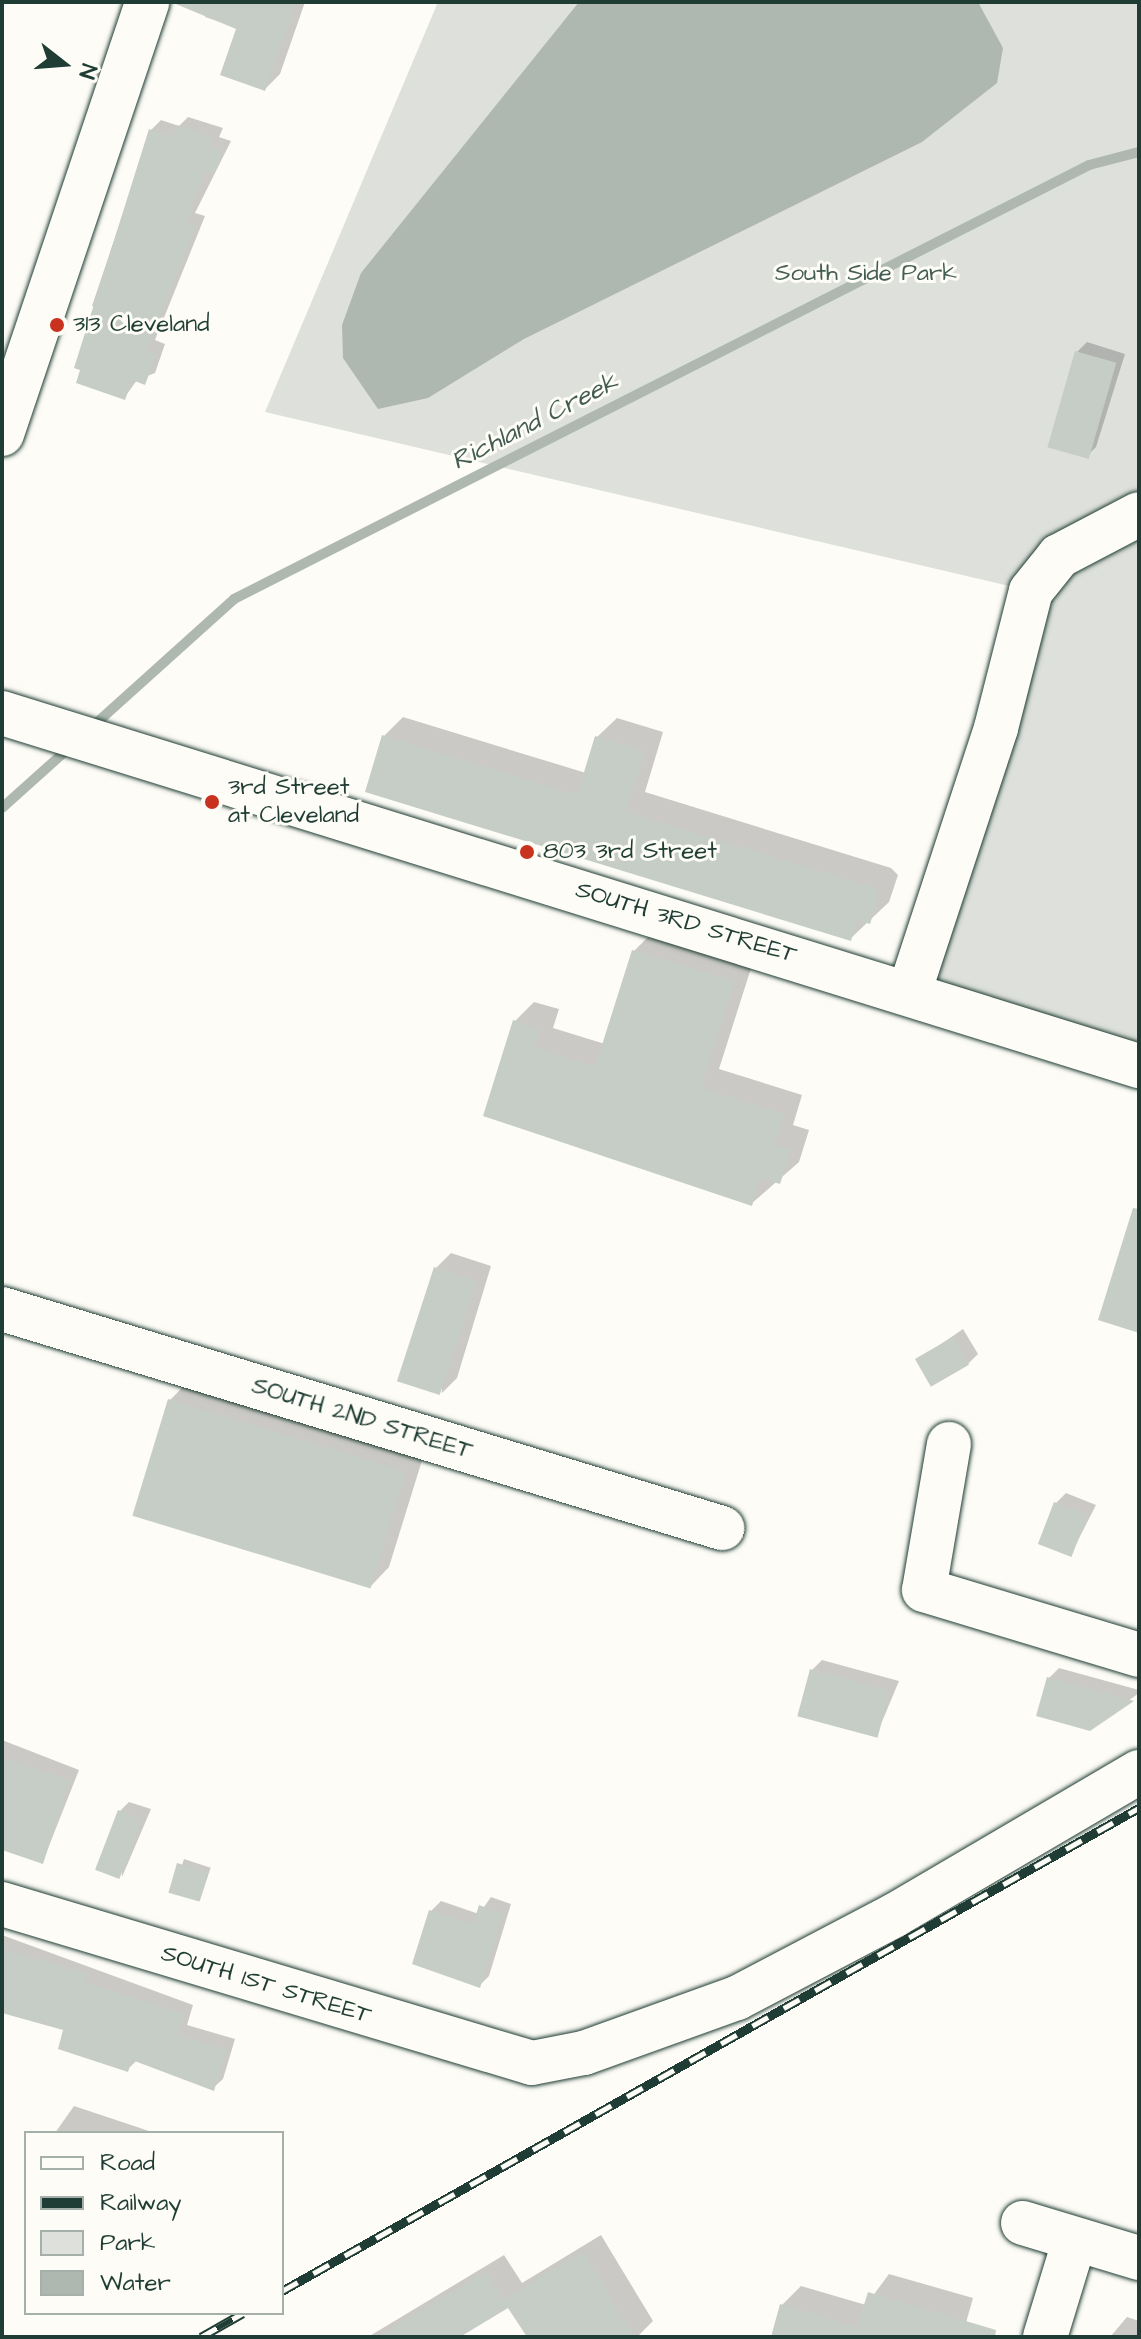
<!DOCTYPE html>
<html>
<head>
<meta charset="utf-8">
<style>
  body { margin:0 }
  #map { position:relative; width:1141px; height:2339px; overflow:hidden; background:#fdfcf7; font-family:"Architects Daughter",sans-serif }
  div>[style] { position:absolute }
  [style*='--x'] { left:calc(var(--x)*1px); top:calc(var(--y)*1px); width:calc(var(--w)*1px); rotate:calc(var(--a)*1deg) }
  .green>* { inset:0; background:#dde0db }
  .water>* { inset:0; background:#aeb8b1 }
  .shadow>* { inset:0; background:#0003; transform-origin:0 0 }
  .stream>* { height:10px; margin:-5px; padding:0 5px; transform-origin:5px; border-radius:5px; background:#aeb8b1 }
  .building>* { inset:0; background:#c6cdc7; transform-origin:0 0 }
  .roads { filter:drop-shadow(0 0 2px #1f3d34) drop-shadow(0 0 2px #1f3d34) }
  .minor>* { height:44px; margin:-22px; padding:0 22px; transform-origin:22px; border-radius:22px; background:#fdfcf7 }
  .rail>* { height:9px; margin-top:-4.5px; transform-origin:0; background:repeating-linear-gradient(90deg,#fdfcf7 0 18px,#1f3d34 0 36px); box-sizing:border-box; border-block:2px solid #1f3d34 }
  .dots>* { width:22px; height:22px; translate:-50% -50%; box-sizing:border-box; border:4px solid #fdfcf7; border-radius:50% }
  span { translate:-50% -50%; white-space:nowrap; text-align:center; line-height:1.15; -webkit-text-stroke:6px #fdfcf7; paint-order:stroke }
  .park-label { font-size:24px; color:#455e55 }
  .poi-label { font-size:24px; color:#1f3d34 }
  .left { translate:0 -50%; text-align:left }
  .street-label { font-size:24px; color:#1f3d34 }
  .water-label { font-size:26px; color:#435c53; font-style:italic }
  .frame { position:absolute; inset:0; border:4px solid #1f3d34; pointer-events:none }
  .legend { position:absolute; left:24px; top:2131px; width:260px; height:184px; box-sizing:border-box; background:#fdfcf7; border:2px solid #a4b0a9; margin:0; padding:10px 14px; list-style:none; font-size:24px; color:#1f3d34 }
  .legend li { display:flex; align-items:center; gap:16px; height:40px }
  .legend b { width:40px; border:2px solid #a4b0a9 }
  .north { position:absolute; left:24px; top:24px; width:80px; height:80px; -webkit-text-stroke:6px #fdfcf7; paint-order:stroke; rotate:107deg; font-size:22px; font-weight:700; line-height:32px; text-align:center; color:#1f3d34 }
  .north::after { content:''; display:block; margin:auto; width:28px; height:36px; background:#1f3d34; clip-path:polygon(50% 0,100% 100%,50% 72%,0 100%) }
</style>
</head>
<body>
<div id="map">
  <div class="green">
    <div style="clip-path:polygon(438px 2px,1139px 2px,1139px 1060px,909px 993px,1031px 591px,265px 412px)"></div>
  </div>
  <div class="water">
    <div style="clip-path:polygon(579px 2px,978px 2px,1003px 48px,997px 83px,922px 142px,524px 339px,428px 398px,378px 409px,343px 358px,342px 325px,361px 273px)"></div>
  </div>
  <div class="shadow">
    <div style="clip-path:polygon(210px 2px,305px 2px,280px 74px,265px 89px,239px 28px,205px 17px)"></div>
    <div style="clip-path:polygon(188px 117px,223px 128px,219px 137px,231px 141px,195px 213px,205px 216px,155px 340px,165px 344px,155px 373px,137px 380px,125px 397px,100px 309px,92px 306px,151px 130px,161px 120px,179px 126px)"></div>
    <div style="clip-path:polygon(1087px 342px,1125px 354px,1096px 447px,1086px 457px,1077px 352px)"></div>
    <div style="clip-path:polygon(403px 717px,586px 773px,597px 737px,617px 718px,663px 732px,645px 792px,891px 868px,898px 875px,889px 902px,850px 939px,384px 736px)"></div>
    <div style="clip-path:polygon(654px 931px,753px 962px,719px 1069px,802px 1095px,793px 1125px,809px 1130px,799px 1162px,751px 1204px,486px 1114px,515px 1021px,534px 1002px,559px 1009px,553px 1028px,605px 1044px,634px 951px)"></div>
    <div style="clip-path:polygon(451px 1253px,491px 1266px,457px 1378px,442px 1393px,436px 1268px)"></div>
    <div style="clip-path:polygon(963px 1329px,978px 1354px,968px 1364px,918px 1360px)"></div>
    <div style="clip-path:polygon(190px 1380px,424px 1454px,389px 1567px,370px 1587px,170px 1400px)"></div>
    <div style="clip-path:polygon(1066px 1493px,1096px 1505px,1071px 1554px,1056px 1503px)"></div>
    <div style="clip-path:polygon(822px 1660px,899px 1681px,876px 1736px,812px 1670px)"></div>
    <div style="clip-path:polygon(1059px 1668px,1139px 1690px,1139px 1693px,1090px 1729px,1049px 1678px)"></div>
    <div style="clip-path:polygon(2px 1740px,79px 1770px,43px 1861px,2px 1835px)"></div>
    <div style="clip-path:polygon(129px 1802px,151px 1809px,122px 1877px,119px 1812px)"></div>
    <div style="left:184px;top:1859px;width:28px;height:35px;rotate:18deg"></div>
    <div style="clip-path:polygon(491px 1897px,511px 1904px,489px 1976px,479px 1986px,431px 1911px,441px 1901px,479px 1914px)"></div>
    <div style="clip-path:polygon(2px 1935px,193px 2005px,187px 2025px,235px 2039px,223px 2079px,213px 2088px,137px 2060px,128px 2069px,66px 2029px,2px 2009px)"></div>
    <div style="clip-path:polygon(74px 2106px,155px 2133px,55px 2133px)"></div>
    <div style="clip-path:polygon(601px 2235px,653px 2321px,637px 2337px,530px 2337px,509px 2306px,456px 2337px,368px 2337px,504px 2255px,522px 2283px)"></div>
    <div style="clip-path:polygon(889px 2274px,973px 2298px,962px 2337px,773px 2337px,782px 2305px,801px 2286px,866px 2305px)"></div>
    <div style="clip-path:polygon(1127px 2317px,1139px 2321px,1139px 2337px,1110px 2337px)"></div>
  </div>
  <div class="stream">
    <div style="--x:92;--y:727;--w:191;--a:-42"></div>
    <div style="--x:234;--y:599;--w:959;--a:-26.91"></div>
    <div style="--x:1089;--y:165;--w:52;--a:-14.6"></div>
    <div style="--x:2;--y:808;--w:93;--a:-41.9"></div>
  </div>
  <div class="building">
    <div style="clip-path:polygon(171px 2px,296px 2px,265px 91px,220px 75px,236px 29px)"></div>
    <div style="clip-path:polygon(177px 125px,214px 138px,211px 147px,222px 151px,214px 175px,205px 171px,186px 223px,196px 226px,146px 350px,157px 353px,145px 385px,132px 380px,125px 400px,76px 383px,80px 370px,74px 368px,149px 129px,173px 137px)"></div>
    <div style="left:1075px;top:351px;width:43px;height:100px;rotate:16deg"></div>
    <div style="clip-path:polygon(382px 735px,577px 795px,595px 736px,645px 751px,626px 812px,872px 887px,879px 895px,870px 924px,857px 920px,851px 941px,365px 792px)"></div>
    <div style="clip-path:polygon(632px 950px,735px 981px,701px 1088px,784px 1114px,775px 1144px,791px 1150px,780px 1184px,760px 1178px,752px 1206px,483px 1116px,513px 1020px,540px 1029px,535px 1048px,595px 1067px)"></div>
    <div style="clip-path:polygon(1133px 1208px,1139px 1209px,1139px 1333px,1098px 1320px)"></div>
    <div style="left:434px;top:1267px;width:45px;height:120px;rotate:18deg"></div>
    <div style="left:953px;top:1337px;width:32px;height:44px;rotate:60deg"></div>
    <div style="left:168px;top:1399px;width:249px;height:122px;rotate:17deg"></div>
    <div style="left:1054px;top:1502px;width:36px;height:45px;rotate:21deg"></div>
    <div style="left:810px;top:1669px;width:83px;height:49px;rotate:15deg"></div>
    <div style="clip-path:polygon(1047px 1677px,1134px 1701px,1090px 1731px,1036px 1716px)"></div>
    <div style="clip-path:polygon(2px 1758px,70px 1780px,43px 1864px,2px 1850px)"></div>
    <div style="left:118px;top:1810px;width:26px;height:64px;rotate:21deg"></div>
    <div style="left:177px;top:1863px;width:32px;height:31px;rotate:16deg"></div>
    <div style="clip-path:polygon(479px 1905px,503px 1914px,480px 1988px,412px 1964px,429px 1910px,473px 1924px)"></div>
    <div style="clip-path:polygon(2px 1949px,87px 1973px,84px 1982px,185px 2014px,178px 2035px,227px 2049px,214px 2091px,132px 2060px,128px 2072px,58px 2049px,63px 2030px,2px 2013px)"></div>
    <div style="clip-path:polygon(583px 2251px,634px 2337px,527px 2337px,508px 2308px,460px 2337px,377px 2337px,486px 2271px,503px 2300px)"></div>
    <div style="clip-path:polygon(868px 2292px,996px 2330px,995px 2337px,771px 2337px,780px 2304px,857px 2327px)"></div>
  </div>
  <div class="roads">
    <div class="minor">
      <div style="--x:2;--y:434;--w:456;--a:-71.4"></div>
      <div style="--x:2;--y:713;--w:1191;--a:17.25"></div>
      <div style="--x:909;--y:993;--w:279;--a:-71.8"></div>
      <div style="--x:996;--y:728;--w:141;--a:-75.7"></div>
      <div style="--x:1031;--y:591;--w:45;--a:-51.3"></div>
      <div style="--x:1059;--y:556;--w:90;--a:-27.7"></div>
      <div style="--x:2;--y:1309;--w:753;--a:16.92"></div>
      <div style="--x:949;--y:1444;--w:148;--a:99.7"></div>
      <div style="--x:924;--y:1590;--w:225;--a:16.8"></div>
      <div style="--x:2;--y:1904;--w:553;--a:16.7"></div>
      <div style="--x:532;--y:2063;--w:53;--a:-10.9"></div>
      <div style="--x:584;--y:2053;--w:163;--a:-19.8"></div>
      <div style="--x:737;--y:1998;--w:178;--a:-27.7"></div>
      <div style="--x:895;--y:1915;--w:283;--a:-30.4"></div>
      <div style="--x:1023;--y:2223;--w:121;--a:16.8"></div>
      <div style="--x:1045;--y:2337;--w:102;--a:-73"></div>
    </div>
  </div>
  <div class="rail">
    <div style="--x:282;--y:2291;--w:984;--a:-29.41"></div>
    <div style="--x:201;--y:2337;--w:48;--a:-29.7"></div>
  </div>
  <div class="dots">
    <div style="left:57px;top:325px;background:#c8321e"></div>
    <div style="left:212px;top:802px;background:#c8321e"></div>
    <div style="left:527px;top:852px;background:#c8321e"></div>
  </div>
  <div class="park-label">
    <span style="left:866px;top:274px">South Side Park</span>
  </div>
  <div class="poi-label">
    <span class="left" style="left:73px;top:325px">313 Cleveland</span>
    <span class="left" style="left:228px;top:802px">3rd Street<br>at Cleveland</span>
    <span class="left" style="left:543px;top:852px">803 3rd Street</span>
  </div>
  <div class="street-label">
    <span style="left:686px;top:923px;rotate:17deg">SOUTH 3RD STREET</span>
    <span style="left:362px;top:1419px;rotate:17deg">SOUTH 2ND STREET</span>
    <span style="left:266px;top:1985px;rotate:17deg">SOUTH 1ST STREET</span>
  </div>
  <div class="water-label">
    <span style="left:535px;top:422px;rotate:-27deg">Richland Creek</span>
  </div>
  <div class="frame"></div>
  <ul class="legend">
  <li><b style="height:10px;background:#fdfcf7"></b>Road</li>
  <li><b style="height:10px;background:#1f3d34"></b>Railway</li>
  <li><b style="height:22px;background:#dde0db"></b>Park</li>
  <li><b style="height:22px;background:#aeb8b1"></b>Water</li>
  </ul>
  <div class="north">N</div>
</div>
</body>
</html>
